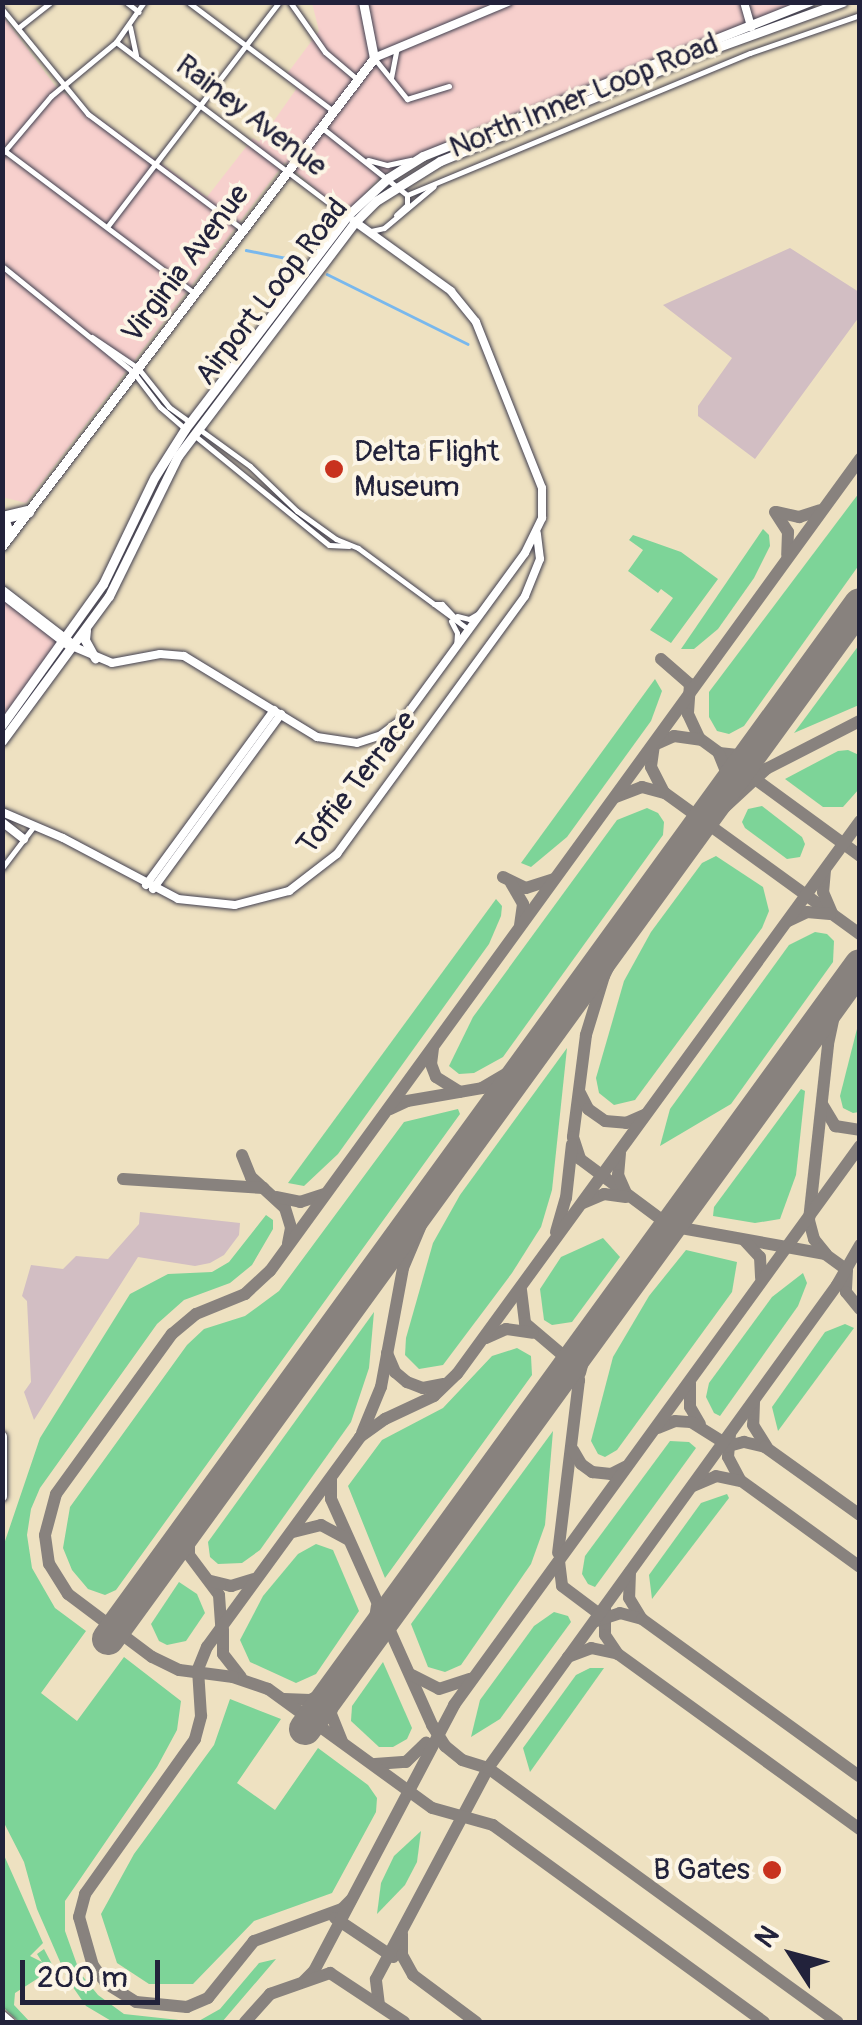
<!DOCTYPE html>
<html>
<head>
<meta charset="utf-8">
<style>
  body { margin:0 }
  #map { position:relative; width:862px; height:2025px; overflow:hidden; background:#eee1c1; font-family:Pangolin,sans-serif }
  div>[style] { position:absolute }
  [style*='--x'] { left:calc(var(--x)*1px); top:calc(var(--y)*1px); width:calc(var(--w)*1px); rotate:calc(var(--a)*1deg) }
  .built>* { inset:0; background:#f7d0cd }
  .industrial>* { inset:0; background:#d2bec3 }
  .green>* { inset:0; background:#7dd498 }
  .stream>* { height:2.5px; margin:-1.25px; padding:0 1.25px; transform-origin:1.25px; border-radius:1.25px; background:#79b8ed }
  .taxiway>* { height:12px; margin:-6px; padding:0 6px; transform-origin:6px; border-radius:6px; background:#88827e }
  .runway>* { height:32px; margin:-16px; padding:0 16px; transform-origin:16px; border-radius:16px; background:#88827e }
  .roads { filter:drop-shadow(0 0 2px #413f4f) drop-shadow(0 0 2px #413f4f) }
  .minor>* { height:5px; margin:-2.5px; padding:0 2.5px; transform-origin:2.5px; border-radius:2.5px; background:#fff }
  .tertiary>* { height:8px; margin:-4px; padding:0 4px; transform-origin:4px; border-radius:4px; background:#fff }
  .secondary>* { height:9px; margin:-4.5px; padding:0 4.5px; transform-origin:4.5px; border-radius:4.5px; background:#fff }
  .motorway>* { height:12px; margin:-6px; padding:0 6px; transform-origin:6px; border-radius:6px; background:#fff }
  .dots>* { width:28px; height:28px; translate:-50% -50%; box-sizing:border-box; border:5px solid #fcf5e5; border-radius:50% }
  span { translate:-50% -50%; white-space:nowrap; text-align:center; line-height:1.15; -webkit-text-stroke:8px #fcf5e5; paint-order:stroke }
  .street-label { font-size:30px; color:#22223b }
  .poi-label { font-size:30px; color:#22223b }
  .left { translate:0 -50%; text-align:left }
  .right { translate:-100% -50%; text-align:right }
  .frame { position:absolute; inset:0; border:5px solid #22223b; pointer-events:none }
  .north { position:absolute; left:742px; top:1905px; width:100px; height:100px; -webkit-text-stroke:8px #fcf5e5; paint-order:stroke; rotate:306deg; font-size:28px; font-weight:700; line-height:40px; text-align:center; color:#22223b }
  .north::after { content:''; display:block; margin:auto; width:35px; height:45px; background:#22223b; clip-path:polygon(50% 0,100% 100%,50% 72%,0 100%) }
  .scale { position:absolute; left:20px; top:1960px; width:140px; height:45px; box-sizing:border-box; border:5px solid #22223b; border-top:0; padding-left:12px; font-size:30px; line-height:35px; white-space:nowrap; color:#22223b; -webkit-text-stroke:8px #fcf5e5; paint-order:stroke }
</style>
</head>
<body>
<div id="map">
  <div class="built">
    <div style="clip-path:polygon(312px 3px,816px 3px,470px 130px,382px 175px,345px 215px,285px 162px,26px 503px,2px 497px,2px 15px,56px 87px,207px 197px,253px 138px,259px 142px,297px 88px,284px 78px,319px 31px)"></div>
    <div style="clip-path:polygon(3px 596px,69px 641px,3px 734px)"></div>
  </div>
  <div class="industrial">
    <div style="clip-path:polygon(790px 248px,859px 292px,859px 317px,755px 459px,698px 416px,698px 406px,732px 358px,663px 305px)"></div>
    <div style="clip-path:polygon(140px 1212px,240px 1223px,239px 1235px,224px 1255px,210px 1263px,195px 1266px,138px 1257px,34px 1420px,24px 1392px,31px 1382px,27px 1301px,22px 1296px,31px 1265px,63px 1269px,76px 1256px,108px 1259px,139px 1224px)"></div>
  </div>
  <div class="green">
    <div style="clip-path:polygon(859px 493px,859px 565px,744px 726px,729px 734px,717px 731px,709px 717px,709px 692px)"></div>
    <div style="clip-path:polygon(763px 529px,769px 535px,770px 546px,754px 578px,718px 629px,694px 649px,681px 649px)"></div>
    <div style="clip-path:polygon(633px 535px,681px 552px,718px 579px,671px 643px,650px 630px,673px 598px,661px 589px,658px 593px,628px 571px,643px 550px,629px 540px)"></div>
    <div style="clip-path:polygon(859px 645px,859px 705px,794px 733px)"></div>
    <div style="clip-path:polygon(655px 679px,662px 691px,651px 721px,567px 837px,531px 867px,521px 863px)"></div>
    <div style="clip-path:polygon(848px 750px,859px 755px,859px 789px,843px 807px,823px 807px,785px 779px,838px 751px)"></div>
    <div style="clip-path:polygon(762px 806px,802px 837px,805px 844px,800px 857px,787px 859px,745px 828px,742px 822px,748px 809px)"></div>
    <div style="clip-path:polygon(647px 808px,658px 813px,664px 822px,663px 835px,503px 1057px,474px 1073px,459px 1074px,449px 1066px,473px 1017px,617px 820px)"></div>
    <div style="clip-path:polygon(716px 856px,763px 887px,769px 911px,762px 928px,635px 1100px,614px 1105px,599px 1093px,596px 1078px,624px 981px,651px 932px,702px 863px)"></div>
    <div style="clip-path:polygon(496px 899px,502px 906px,501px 916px,489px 944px,338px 1154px,304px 1186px,288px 1183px)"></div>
    <div style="clip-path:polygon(815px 932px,827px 934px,834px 941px,833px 962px,731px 1104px,660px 1146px,670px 1109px,789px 945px)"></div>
    <div style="clip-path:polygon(859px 1021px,859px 1112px,853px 1113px,843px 1108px,840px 1096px)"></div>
    <div style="clip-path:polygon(567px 1048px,552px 1190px,541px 1227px,512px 1273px,443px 1365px,419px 1369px,405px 1355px,406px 1338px,433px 1243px,460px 1195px)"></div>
    <div style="clip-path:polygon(801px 1089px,805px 1091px,796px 1175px,780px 1219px,755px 1223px,713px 1216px,714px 1207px)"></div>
    <div style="clip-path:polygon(458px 1109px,460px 1114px,116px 1590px,105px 1595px,88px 1589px,72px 1570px,63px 1548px,70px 1507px,187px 1345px,204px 1329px,245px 1316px,279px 1291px,404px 1122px)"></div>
    <div style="clip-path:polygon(266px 1215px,273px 1220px,273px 1229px,252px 1265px,230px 1283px,184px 1300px,157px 1324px,40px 1488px,31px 1509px,27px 1535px,32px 1568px,55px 1608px,86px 1631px,41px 1693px,77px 1721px,124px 1657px,181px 1701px,177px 1730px,157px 1767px,65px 1901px,65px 1931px,80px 1973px,98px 1995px,124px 2014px,197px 2022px,220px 2009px,259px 1963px,276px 1959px,222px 2022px,113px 2022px,86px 2006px,68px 1980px,37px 1909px,24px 1862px,3px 1821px,3px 1547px,40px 1438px,130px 1294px,168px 1274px,212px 1272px,229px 1262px)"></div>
    <div style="clip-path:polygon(603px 1238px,620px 1257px,572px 1322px,552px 1325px,544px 1320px,540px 1289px,561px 1257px)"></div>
    <div style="clip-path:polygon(686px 1250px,737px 1262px,732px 1292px,617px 1450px,605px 1457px,598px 1454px,591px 1441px,613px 1357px,649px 1296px)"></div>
    <div style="clip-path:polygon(803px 1273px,807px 1283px,798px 1306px,720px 1416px,714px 1413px,706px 1397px,709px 1383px,772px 1297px)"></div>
    <div style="clip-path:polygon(374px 1312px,369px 1368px,351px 1422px,260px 1550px,242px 1563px,218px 1564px,210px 1557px,208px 1542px)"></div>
    <div style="clip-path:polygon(845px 1324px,854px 1328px,778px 1431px,772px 1407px,825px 1332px)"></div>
    <div style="clip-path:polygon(517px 1348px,531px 1356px,532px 1375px,385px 1578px,348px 1486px,382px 1440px,443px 1408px,492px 1356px)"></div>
    <div style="clip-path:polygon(553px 1431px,545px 1525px,531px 1564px,461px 1665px,445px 1672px,428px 1667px,411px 1624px)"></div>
    <div style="clip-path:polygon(670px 1441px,689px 1442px,696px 1448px,595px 1587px,588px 1584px,582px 1574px,585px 1556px)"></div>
    <div style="clip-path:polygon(727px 1494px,729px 1498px,652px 1599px,649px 1575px,701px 1503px)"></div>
    <div style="clip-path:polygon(316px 1544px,333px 1550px,359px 1611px,316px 1674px,296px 1683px,250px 1662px,240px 1640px,263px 1596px,298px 1554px)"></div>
    <div style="clip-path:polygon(179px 1582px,197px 1594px,205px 1613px,186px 1641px,167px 1645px,159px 1641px,151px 1624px)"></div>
    <div style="clip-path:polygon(554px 1612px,568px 1616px,571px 1622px,500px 1719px,471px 1737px,480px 1700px,534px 1626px)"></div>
    <div style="clip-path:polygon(383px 1662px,412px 1728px,407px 1739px,393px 1747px,379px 1747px,351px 1721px,352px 1706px)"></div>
    <div style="clip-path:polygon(590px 1668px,604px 1668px,530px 1772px,523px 1748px,576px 1675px)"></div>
    <div style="clip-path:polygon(230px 1699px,281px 1719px,237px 1783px,275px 1810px,318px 1748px,368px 1785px,377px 1798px,376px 1812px,332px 1893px,254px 1921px,193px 1984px,149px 1984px,117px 1963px,101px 1914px,134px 1854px,214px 1745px)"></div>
    <div style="clip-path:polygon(421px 1831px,417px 1862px,405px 1885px,377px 1914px,381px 1883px,394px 1856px)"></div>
    <div style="clip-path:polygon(3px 1853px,43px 1943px,30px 1956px,42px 1962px,37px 1954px,44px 1949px,54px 1968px,15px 1993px,14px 2005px,30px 2022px,19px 2022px,3px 2007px)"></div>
  </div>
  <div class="stream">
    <div style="--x:246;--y:250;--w:56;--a:11.3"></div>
    <div style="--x:327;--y:274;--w:157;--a:26.4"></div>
  </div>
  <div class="taxiway">
    <div style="--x:775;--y:512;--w:24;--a:57"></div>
    <div style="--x:788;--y:532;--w:23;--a:92"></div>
    <div style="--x:777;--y:512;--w:23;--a:13"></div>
    <div style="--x:799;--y:517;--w:22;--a:-18"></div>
    <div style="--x:661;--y:659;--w:38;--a:41"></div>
    <div style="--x:690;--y:684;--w:30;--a:94"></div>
    <div style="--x:688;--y:714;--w:26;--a:65"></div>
    <div style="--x:699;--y:738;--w:200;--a:36.2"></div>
    <div style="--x:654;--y:745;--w:22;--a:-24"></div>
    <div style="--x:674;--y:736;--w:27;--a:8"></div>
    <div style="--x:654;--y:745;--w:22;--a:98"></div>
    <div style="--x:651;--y:767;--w:27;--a:63"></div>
    <div style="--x:719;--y:753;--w:19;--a:6"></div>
    <div style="--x:738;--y:755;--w:21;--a:-25"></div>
    <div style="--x:719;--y:754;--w:18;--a:68"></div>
    <div style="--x:726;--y:771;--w:20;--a:96"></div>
    <div style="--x:616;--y:797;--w:28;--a:-21"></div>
    <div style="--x:642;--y:787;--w:24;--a:15"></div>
    <div style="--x:665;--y:793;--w:241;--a:35.9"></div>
    <div style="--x:687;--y:842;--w:108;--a:-42.7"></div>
    <div style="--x:766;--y:769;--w:106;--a:-27.1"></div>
    <div style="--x:825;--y:870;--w:22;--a:95"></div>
    <div style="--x:823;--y:892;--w:23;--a:67"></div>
    <div style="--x:503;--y:877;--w:25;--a:26"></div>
    <div style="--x:526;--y:888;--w:28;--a:-18"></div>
    <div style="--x:511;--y:883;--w:24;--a:60"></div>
    <div style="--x:523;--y:904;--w:21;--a:98"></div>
    <div style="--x:634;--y:914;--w:69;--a:115.8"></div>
    <div style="--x:604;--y:976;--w:62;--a:107"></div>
    <div style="--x:586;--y:1035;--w:103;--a:97.3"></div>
    <div style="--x:573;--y:1137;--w:23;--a:72"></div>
    <div style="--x:580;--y:1159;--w:112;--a:36.7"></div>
    <div style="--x:670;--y:1226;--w:158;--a:10.2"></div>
    <div style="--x:825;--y:1254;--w:27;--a:36"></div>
    <div style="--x:847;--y:1270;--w:22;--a:93"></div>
    <div style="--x:846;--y:1292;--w:22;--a:51"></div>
    <div style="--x:788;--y:921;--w:21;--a:-25"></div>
    <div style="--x:807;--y:912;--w:23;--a:5"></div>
    <div style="--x:433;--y:1048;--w:16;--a:97"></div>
    <div style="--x:431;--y:1064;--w:14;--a:69"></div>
    <div style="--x:436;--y:1077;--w:28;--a:32"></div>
    <div style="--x:580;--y:1093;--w:18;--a:63"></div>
    <div style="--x:588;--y:1109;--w:21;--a:35"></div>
    <div style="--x:605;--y:1121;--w:21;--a:5"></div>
    <div style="--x:626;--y:1123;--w:20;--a:-24"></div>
    <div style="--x:822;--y:1104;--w:26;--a:59"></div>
    <div style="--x:835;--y:1126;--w:25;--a:9"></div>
    <div style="--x:390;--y:1109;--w:19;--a:-25"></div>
    <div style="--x:407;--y:1101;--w:76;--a:-9.8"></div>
    <div style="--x:482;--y:1088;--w:53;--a:-30.4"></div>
    <div style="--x:620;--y:1153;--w:22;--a:95"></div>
    <div style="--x:618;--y:1175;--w:22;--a:66"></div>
    <div style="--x:242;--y:1155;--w:24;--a:68"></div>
    <div style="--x:251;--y:1177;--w:46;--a:42.4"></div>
    <div style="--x:285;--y:1208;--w:21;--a:73"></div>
    <div style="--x:291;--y:1228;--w:16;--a:101"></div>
    <div style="--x:123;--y:1179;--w:141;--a:3.7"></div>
    <div style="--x:277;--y:1197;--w:24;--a:12"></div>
    <div style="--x:300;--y:1202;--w:25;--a:-18"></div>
    <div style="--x:583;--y:1203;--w:23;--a:-23"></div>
    <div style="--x:604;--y:1194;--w:22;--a:8"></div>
    <div style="--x:556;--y:1232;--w:35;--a:-74"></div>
    <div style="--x:566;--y:1198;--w:54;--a:-83.7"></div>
    <div style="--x:744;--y:1240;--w:23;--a:47"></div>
    <div style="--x:760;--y:1257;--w:21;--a:87"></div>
    <div style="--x:826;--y:1254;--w:19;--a:-129"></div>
    <div style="--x:814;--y:1239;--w:20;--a:-105"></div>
    <div style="--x:809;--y:1220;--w:177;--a:-83.8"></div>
    <div style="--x:828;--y:1044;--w:35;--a:-78"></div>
    <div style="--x:835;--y:1010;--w:47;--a:-61.8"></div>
    <div style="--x:521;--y:1290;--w:33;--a:83"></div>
    <div style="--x:525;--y:1323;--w:60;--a:40.3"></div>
    <div style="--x:571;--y:1362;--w:20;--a:66"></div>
    <div style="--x:579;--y:1380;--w:174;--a:96.9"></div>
    <div style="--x:486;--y:1338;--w:22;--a:-24"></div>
    <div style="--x:506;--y:1329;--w:27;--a:8"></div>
    <div style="--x:387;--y:1353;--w:21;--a:67"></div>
    <div style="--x:395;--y:1372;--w:16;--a:40"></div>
    <div style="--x:407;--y:1382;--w:17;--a:21"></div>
    <div style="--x:423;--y:1388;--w:21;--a:-11"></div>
    <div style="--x:580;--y:1373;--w:38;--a:-75"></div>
    <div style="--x:690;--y:1383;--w:24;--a:90"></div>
    <div style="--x:690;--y:1407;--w:20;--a:60"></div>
    <div style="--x:754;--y:1402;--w:23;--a:92"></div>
    <div style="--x:753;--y:1425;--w:26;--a:58"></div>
    <div style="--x:658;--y:1428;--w:18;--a:-22"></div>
    <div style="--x:675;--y:1421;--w:16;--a:4"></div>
    <div style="--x:691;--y:1422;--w:38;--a:32"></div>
    <div style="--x:362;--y:1433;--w:50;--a:-67.6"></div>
    <div style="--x:381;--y:1387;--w:121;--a:-79.5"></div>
    <div style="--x:403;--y:1268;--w:88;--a:-67.2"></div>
    <div style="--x:730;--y:1434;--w:23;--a:95"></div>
    <div style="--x:728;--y:1457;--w:26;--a:62"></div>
    <div style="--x:740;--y:1480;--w:148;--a:35.9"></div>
    <div style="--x:725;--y:1447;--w:20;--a:-15"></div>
    <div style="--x:744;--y:1442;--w:22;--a:13"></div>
    <div style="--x:765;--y:1447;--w:117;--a:35.6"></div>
    <div style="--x:573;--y:1450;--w:16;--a:60"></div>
    <div style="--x:581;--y:1464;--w:14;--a:36"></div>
    <div style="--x:592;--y:1472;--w:19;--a:6"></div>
    <div style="--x:611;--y:1474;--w:16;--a:-27"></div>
    <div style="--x:331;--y:1479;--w:20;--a:90"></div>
    <div style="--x:331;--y:1499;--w:248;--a:65.9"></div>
    <div style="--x:432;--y:1725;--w:25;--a:58"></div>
    <div style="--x:445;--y:1746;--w:22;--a:39"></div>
    <div style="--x:462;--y:1760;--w:27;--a:17"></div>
    <div style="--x:488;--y:1768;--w:432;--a:36"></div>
    <div style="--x:693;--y:1486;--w:25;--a:-23"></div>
    <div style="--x:716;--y:1476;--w:24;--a:12"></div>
    <div style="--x:194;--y:1521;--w:15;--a:110"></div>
    <div style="--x:189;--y:1535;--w:20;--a:90"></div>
    <div style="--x:189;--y:1555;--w:50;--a:53.1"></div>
    <div style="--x:219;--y:1595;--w:30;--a:86"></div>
    <div style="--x:293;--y:1532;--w:29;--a:-14"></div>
    <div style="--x:321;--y:1525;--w:30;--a:28"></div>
    <div style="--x:559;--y:1561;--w:25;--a:83"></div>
    <div style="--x:562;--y:1586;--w:45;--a:36.9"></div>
    <div style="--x:630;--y:1572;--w:26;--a:92"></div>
    <div style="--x:629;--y:1598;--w:23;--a:59"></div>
    <div style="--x:211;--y:1581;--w:21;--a:14"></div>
    <div style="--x:231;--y:1586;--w:24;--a:-17"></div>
    <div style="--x:605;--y:1608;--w:27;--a:90"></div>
    <div style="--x:605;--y:1635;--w:23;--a:56"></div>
    <div style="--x:618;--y:1654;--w:299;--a:35.9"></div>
    <div style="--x:596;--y:1621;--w:25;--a:-18"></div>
    <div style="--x:620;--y:1613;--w:23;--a:15"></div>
    <div style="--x:642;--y:1619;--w:269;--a:35.9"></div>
    <div style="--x:223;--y:1629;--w:25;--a:90"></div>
    <div style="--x:223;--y:1654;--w:29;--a:52"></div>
    <div style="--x:372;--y:1637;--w:31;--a:-81"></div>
    <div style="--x:568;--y:1657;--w:25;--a:-21"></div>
    <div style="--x:591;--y:1648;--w:25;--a:12"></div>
    <div style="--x:412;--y:1675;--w:30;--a:27"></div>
    <div style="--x:439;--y:1689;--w:33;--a:-18"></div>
    <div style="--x:337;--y:1685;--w:30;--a:102"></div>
    <div style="--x:331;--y:1714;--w:29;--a:68"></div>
    <div style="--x:284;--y:1699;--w:26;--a:2"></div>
    <div style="--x:310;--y:1700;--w:28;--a:-27"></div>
    <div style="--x:375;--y:1764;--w:31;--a:-4"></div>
    <div style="--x:406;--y:1762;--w:28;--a:-44"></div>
    <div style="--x:351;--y:1900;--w:13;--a:135"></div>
    <div style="--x:342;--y:1909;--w:94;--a:160"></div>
    <div style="--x:254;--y:1941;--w:73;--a:128.9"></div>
    <div style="--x:208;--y:1998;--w:23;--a:157"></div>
    <div style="--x:187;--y:2007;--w:51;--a:-174.4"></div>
    <div style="--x:136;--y:2002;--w:36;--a:-148"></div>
    <div style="--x:106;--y:1983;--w:21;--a:-127"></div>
    <div style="--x:93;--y:1966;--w:51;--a:-105.9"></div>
    <div style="--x:79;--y:1917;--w:24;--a:-75"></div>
    <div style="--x:85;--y:1894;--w:190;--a:-54.6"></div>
    <div style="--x:195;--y:1739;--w:24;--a:-75"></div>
    <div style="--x:201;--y:1716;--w:47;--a:-93.7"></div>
    <div style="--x:198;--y:1669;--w:24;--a:-68"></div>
    <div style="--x:207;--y:1647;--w:260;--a:-53.9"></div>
    <div style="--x:360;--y:1437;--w:31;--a:-36"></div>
    <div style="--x:385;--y:1419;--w:54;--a:-25.1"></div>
    <div style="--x:434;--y:1396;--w:32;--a:-44"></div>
    <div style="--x:457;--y:1374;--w:684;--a:-53.92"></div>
    <div style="--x:335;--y:1918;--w:70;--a:33.9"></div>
    <div style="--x:402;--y:1934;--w:21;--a:90"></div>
    <div style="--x:402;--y:1955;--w:23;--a:61"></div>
    <div style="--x:413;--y:1975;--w:79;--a:36.7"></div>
    <div style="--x:304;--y:1981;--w:14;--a:-45"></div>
    <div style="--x:314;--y:1971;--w:301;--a:-62.2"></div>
    <div style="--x:454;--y:1705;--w:691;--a:-54.01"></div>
    <div style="--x:379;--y:2005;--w:26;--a:-97"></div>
    <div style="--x:376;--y:1979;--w:239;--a:-62"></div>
    <div style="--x:488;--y:1768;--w:596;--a:-54.15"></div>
    <div style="--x:837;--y:1285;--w:46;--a:-60.1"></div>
    <div style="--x:245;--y:2022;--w:38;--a:-48"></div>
    <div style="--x:270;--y:1994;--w:64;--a:-19.3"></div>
    <div style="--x:330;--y:1973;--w:89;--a:33.5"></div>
    <div style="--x:764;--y:2022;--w:335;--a:-144"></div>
    <div style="--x:493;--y:1825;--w:63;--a:-164.4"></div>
    <div style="--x:432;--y:1808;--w:203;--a:-144"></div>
    <div style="--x:268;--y:1689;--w:37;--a:-161"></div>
    <div style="--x:233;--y:1677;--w:54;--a:-172.6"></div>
    <div style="--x:179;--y:1670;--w:30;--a:-154"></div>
    <div style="--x:152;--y:1657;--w:105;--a:-143.1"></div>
    <div style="--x:68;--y:1594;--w:36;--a:-122"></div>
    <div style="--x:49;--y:1564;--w:29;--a:-98"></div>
    <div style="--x:45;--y:1535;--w:42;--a:-75"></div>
    <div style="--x:56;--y:1494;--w:198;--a:-54.1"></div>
    <div style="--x:172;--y:1334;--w:31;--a:-40"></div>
    <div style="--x:196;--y:1314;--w:53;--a:-22.2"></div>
    <div style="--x:245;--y:1294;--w:34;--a:-43"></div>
    <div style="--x:270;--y:1271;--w:1004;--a:-54"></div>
  </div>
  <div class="runway">
    <div style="--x:108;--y:1639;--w:1279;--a:-54"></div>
    <div style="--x:305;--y:1729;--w:944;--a:-54"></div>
  </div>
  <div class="roads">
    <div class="minor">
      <div style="--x:126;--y:2;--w:16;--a:38"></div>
      <div style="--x:188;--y:2;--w:181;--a:36.9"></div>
      <div style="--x:290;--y:2;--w:61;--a:55"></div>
      <div style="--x:325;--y:52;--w:42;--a:40.2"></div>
      <div style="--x:2;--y:9;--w:136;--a:50.7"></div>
      <div style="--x:88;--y:114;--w:191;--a:36.7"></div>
      <div style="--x:130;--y:27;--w:29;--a:78"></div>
      <div style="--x:18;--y:28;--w:42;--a:-38.2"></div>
      <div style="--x:116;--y:42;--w:287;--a:37.1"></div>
      <div style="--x:374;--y:58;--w:53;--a:51.2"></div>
      <div style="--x:407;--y:99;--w:44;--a:-17.2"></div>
      <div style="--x:391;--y:78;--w:31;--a:-79"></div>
      <div style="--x:321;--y:127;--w:110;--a:38.3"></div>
      <div style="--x:5;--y:151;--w:236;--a:36.9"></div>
      <div style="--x:2;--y:154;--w:76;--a:-49.8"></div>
      <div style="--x:51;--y:96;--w:85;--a:-39.7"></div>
      <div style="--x:116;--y:42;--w:49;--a:-55"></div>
      <div style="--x:368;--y:160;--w:20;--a:15"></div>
      <div style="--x:387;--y:165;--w:25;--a:-12"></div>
      <div style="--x:407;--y:195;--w:371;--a:-22.5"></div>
      <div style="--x:750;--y:53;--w:116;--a:-19.1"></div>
      <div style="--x:396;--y:215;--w:15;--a:-42"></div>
      <div style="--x:407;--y:205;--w:10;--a:-90"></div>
      <div style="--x:107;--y:227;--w:283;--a:-52.6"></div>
      <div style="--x:371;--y:231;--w:13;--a:-13"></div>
      <div style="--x:384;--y:228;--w:65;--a:-40"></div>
      <div style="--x:2;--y:266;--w:170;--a:39"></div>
      <div style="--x:134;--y:373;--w:43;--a:52.6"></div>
      <div style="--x:160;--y:407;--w:33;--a:41"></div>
      <div style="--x:92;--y:337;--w:55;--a:34"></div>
      <div style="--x:138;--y:368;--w:50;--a:51.5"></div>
      <div style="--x:169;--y:407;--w:26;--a:36"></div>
      <div style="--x:199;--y:429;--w:63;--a:36"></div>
      <div style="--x:250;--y:466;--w:65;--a:43.8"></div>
      <div style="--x:297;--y:511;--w:48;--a:35.7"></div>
      <div style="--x:336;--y:539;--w:24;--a:22"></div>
      <div style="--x:358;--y:548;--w:137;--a:36.4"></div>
      <div style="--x:194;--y:435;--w:174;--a:39.2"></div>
      <div style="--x:329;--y:545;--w:20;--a:3"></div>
      <div style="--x:434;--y:604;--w:8;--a:0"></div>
      <div style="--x:442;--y:604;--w:23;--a:47"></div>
      <div style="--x:457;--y:616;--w:12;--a:14"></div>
      <div style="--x:469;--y:619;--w:12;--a:-31"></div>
      <div style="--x:451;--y:621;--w:13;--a:63"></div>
      <div style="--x:457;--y:633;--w:13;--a:94"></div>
      <div style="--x:2;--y:868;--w:53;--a:-52.7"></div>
    </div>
    <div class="tertiary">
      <div style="--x:744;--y:2;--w:26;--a:74"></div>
      <div style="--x:374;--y:58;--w:145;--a:-22.7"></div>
      <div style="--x:72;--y:646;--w:43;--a:23"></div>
      <div style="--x:112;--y:663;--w:49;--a:-10.6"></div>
      <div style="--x:160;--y:654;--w:24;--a:5"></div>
      <div style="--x:184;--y:656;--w:156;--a:31.3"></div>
      <div style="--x:317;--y:737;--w:40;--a:8.5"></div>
      <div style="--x:357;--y:743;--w:25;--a:-18"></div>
      <div style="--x:381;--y:735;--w:30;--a:-37"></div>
      <div style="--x:405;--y:717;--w:203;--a:-53.8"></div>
      <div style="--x:525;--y:553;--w:39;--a:-64"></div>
      <div style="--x:542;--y:518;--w:30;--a:-90"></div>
      <div style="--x:542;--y:488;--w:179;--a:-111.7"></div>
      <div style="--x:476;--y:322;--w:40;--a:-129"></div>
      <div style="--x:451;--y:291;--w:120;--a:-144.2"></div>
      <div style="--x:2;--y:812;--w:66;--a:23.1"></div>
      <div style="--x:63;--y:838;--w:130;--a:27.9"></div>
      <div style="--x:178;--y:899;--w:57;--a:6"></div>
      <div style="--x:235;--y:905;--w:56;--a:-14.5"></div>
      <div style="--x:289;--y:891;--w:61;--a:-37.6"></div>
      <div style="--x:337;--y:854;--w:319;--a:-53.9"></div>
      <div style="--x:525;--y:596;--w:40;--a:-68"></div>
      <div style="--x:540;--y:559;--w:26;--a:-97"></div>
      <div style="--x:2;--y:822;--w:28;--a:38"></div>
      <div style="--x:146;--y:885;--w:217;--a:-53.8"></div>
      <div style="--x:153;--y:889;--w:217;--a:-53.8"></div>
    </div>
    <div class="secondary">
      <div style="--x:154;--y:478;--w:58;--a:-57.7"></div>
      <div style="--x:185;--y:429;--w:268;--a:-52.7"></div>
      <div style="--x:347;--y:216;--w:56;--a:-42.8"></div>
      <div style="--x:388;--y:178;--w:41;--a:-32.2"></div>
      <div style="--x:423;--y:156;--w:416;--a:-21.8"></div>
      <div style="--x:2;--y:546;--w:614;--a:-52.68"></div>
      <div style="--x:374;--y:58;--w:57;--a:-101.1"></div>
      <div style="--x:86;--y:630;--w:10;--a:96"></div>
      <div style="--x:85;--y:640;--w:21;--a:61"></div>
      <div style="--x:2;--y:725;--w:173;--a:-54.4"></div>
      <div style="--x:103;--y:584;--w:115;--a:-64.3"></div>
      <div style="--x:2;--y:741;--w:180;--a:-53.6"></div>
      <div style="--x:109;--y:596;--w:156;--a:-63.8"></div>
      <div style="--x:178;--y:456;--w:293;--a:-52.9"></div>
      <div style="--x:355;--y:222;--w:30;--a:-45"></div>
      <div style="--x:376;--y:201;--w:75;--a:-32"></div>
      <div style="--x:440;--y:161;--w:289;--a:-22.4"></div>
      <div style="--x:707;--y:51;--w:144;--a:-19.9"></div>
      <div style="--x:2;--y:1436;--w:60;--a:90"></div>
      <div style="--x:2;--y:2015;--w:11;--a:41"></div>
    </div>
    <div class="motorway">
      <div style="--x:2;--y:518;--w:27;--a:-13"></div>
      <div style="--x:3;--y:518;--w:19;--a:72"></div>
      <div style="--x:2;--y:592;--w:88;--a:37.6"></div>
    </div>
  </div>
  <div class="dots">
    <div style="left:334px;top:469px;background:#c8321e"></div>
    <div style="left:772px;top:1870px;background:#c8321e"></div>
  </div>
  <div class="street-label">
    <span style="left:584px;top:96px;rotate:-22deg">North Inner Loop Road</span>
    <span style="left:251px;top:116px;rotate:37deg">Rainey Avenue</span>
    <span style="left:186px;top:264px;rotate:-53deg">Virginia Avenue</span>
    <span style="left:272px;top:292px;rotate:-52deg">Airport Loop Road</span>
    <span style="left:357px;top:783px;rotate:-52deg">Toffie Terrace</span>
  </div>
  <div class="poi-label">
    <span class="left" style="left:354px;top:469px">Delta Flight<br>Museum</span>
    <span class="right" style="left:750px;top:1870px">B Gates</span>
  </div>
  <div class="frame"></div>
  <div class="north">N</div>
  <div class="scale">200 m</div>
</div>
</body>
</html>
